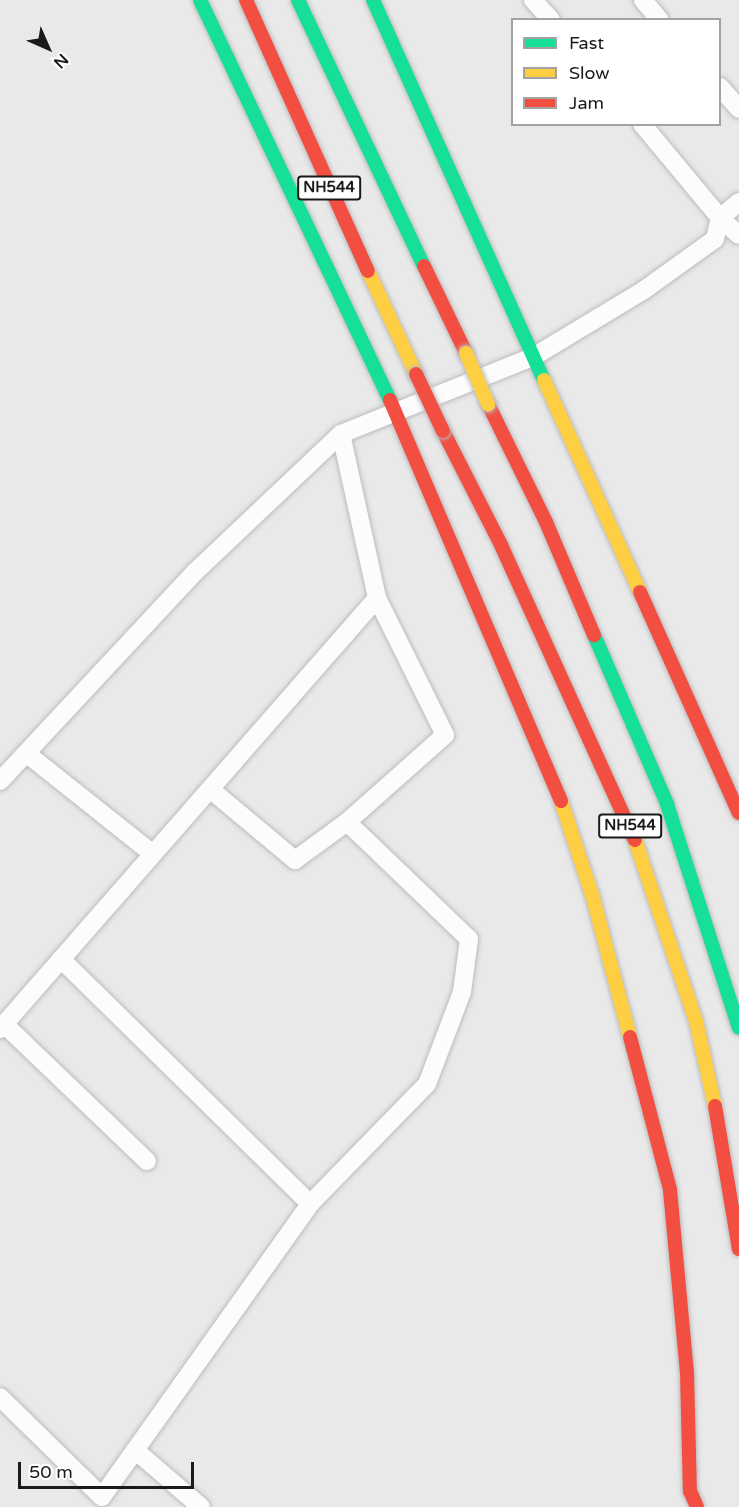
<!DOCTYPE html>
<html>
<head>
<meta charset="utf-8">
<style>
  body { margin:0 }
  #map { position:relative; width:739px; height:1507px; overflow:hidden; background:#e9e9e9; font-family:"Varela Round",sans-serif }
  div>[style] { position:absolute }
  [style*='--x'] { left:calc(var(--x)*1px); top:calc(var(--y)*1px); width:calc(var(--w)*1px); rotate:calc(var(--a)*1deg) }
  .roads { filter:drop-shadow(0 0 2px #bcbcbd) drop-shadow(0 0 2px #bcbcbd) }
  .street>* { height:18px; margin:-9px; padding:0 9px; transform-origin:9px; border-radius:9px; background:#fcfcfc }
  .fast>* { height:14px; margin:-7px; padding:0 7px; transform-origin:7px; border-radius:7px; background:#16e098 }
  .slow>* { height:14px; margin:-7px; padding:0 7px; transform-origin:7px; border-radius:7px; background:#ffcf43 }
  .jam>* { height:14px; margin:-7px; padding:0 7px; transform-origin:7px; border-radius:7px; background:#f24e42 }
  .bridges { filter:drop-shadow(0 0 2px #bcbcbd) drop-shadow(0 0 2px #bcbcbd) }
  .slow-bridge>* { height:14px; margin:-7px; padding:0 7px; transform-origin:7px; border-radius:7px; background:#ffcf43 }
  .jam-bridge>* { height:14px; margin:-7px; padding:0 7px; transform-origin:7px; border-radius:7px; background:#f24e42 }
  span { translate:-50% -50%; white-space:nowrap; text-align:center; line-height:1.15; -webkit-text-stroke:4.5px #fff; paint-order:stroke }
  .shield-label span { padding:2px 4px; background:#fff; border:2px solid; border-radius:4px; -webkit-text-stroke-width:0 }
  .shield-label { font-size:15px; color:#1a1a1b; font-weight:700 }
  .legend { position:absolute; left:511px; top:18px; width:210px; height:108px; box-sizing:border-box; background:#fff; border:2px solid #a3a3a4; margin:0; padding:8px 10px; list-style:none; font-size:18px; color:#1a1a1b }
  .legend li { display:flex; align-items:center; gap:12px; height:30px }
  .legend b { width:30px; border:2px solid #a3a3a4 }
  .north { position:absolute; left:18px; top:18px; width:60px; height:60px; -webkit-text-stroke:4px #fff; paint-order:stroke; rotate:135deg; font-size:16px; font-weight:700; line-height:24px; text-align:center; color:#1a1a1b }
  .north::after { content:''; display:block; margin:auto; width:21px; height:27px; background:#1a1a1b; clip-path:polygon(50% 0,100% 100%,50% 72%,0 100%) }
  .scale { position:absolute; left:18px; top:1462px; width:176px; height:27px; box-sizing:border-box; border:3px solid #1a1a1b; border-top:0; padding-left:8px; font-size:18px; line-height:21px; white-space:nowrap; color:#1a1a1b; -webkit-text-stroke:4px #fff; paint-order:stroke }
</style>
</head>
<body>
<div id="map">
  <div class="roads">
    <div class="street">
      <div style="--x:533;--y:0;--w:27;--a:48"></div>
      <div style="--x:643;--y:0;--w:26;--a:50"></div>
      <div style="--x:720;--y:87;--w:29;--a:49"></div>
      <div style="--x:642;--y:124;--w:122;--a:50.3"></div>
      <div style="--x:720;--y:218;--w:25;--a:42"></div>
      <div style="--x:341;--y:434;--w:168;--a:77.6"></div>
      <div style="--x:26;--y:753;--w:162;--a:38.5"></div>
      <div style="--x:0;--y:781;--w:287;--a:-47"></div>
      <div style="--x:196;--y:571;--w:199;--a:-43.4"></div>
      <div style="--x:341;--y:434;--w:207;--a:-21.9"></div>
      <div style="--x:533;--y:357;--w:130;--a:-31.1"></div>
      <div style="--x:644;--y:290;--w:87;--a:-35.7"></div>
      <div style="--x:715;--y:239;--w:22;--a:-77"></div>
      <div style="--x:720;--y:218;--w:25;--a:-40"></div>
      <div style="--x:210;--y:789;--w:111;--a:39.9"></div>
      <div style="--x:295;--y:860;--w:64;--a:-36.2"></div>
      <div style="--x:61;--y:959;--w:349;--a:44.5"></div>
      <div style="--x:4;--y:1024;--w:198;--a:43.8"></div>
      <div style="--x:0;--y:1029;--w:573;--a:-48.82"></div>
      <div style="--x:377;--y:598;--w:153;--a:63.6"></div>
      <div style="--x:445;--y:735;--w:131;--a:138.4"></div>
      <div style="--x:347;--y:822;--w:169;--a:43.8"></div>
      <div style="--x:469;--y:939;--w:53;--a:97.5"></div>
      <div style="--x:462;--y:992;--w:98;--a:110.8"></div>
      <div style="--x:427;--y:1084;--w:168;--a:134.3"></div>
      <div style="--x:310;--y:1204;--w:359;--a:125.4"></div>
      <div style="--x:102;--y:1497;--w:143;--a:-135.6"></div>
      <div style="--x:135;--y:1450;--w:87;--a:40.8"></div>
    </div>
    <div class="fast">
      <div style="--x:200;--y:0;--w:443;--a:64.6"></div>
      <div style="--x:298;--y:0;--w:294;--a:64.7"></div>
      <div style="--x:373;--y:0;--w:417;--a:65.8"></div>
      <div style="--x:594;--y:635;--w:184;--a:66.6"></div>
      <div style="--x:667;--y:804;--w:235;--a:72.2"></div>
    </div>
    <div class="slow">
      <div style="--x:368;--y:271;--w:114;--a:65"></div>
      <div style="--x:544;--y:380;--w:233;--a:65.6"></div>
      <div style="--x:561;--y:801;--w:102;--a:71.7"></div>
      <div style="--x:593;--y:898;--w:144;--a:75.1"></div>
      <div style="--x:635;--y:840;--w:191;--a:71.4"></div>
      <div style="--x:696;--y:1021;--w:87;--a:77.4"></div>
    </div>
    <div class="jam">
      <div style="--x:246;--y:0;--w:297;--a:65.8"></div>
      <div style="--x:424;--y:266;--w:97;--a:64.2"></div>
      <div style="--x:390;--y:400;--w:436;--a:66.9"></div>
      <div style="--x:488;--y:404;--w:131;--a:63.8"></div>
      <div style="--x:546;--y:522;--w:123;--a:67"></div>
      <div style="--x:443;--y:431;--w:128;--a:63"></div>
      <div style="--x:501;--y:545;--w:324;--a:65.6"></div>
      <div style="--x:640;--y:592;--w:242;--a:65.9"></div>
      <div style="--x:630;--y:1037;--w:158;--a:75.3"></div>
      <div style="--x:670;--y:1190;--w:183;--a:84.7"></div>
      <div style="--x:687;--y:1372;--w:119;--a:88.6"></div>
      <div style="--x:690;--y:1491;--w:17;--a:66"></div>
      <div style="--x:715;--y:1106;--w:145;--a:80.5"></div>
    </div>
  </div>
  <div class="bridges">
    <div class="slow-bridge">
      <div style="--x:466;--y:353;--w:56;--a:66.7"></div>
    </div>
    <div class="jam-bridge">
      <div style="--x:416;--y:374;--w:63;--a:64.7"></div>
    </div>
  </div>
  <div class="shield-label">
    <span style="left:329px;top:188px">NH544</span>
    <span style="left:630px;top:826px">NH544</span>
  </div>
  <ul class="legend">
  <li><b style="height:8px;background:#16e098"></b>Fast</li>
  <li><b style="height:8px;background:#ffcf43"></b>Slow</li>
  <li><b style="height:8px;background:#f24e42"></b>Jam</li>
  </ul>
  <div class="north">N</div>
  <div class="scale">50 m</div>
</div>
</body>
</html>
